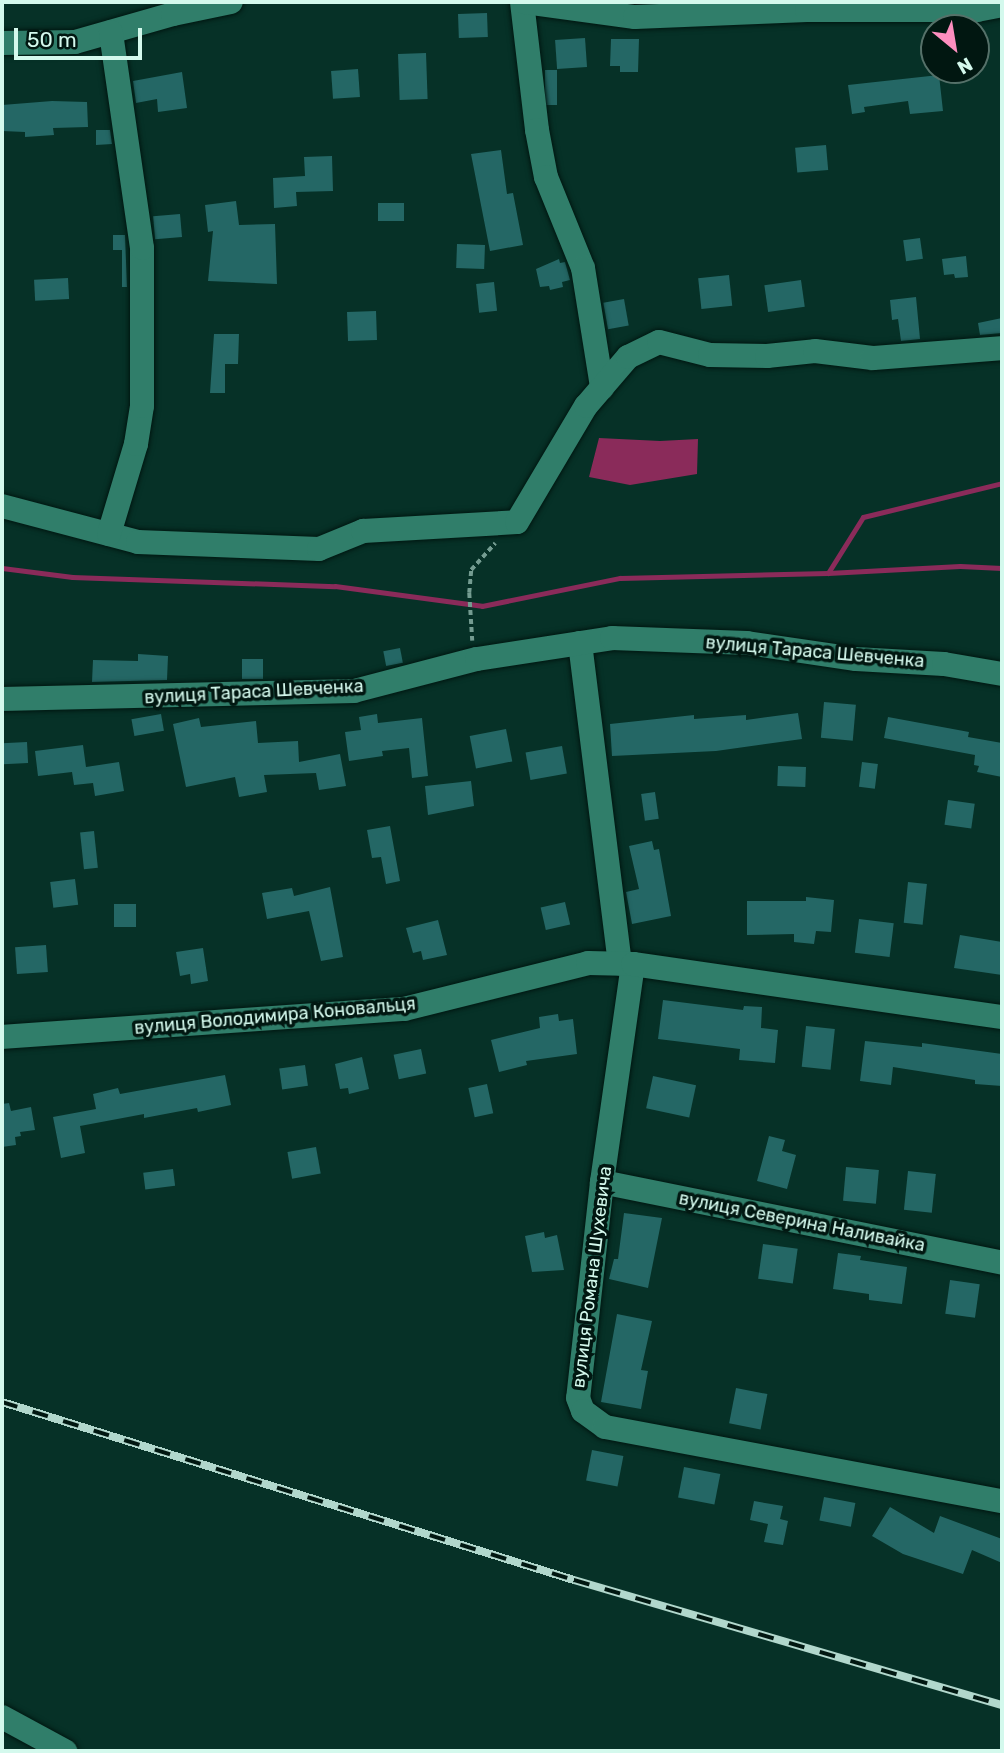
<!DOCTYPE html>
<html>
<head>
<meta charset="utf-8">
<style>
  body { margin:0 }
  #map { position:relative; width:1004px; height:1753px; overflow:hidden; background:#063127; font-family:Rubik,sans-serif }
  div>[style] { position:absolute }
  [style*='--x'] { left:calc(var(--x)*1px); top:calc(var(--y)*1px); width:calc(var(--w)*1px); rotate:calc(var(--a)*1deg) }
  .water>* { inset:0; background:#8a2b5a }
  .stream>* { height:5px; margin:-2.5px; padding:0 2.5px; transform-origin:2.5px; border-radius:2.5px; background:#8a2b5a }
  .building>* { inset:0; background:#246765; transform-origin:0 0 }
  .path>* { height:3.5px; margin-top:-1.75px; transform-origin:0; background:repeating-linear-gradient(90deg,#749c91 0 5px,transparent 0 8.5px) }
  .roads { filter:drop-shadow(0 0 2px #011711) drop-shadow(0 0 2px #011711) }
  .minor>* { height:24px; margin:-12px; padding:0 12px; transform-origin:12px; border-radius:12px; background:#307e6a }
  .rail>* { height:8px; margin-top:-4px; transform-origin:0; background:repeating-linear-gradient(90deg,#011711 0 16px,#b1d7cc 0 32px); box-sizing:border-box; border-block:2px solid #b1d7cc }
  span { translate:-50% -50%; white-space:nowrap; text-align:center; line-height:1.15; -webkit-text-stroke:7px #011711; paint-order:stroke }
  .street-label { font-size:18px; color:#d4f9ed }
  .frame { position:absolute; inset:0; border:4px solid #d4f9ed; pointer-events:none }
  .north { position:absolute; left:920px; top:14px; width:70px; height:70px; box-sizing:border-box; background:#011711; border:2px solid #557169; border-radius:50%; rotate:150deg; font-size:19px; font-weight:700; line-height:28px; text-align:center; color:#d4f9ed }
  .north::after { content:''; display:block; margin:auto; width:24px; height:32px; background:#fd8ebf; clip-path:polygon(50% 0,100% 100%,50% 72%,0 100%) }
  .scale { position:absolute; left:14px; top:28px; width:128px; height:32px; box-sizing:border-box; border:4px solid #d4f9ed; border-top:0; padding-left:9px; font-size:21px; line-height:24px; white-space:nowrap; color:#d4f9ed; -webkit-text-stroke:5px #011711; paint-order:stroke }
</style>
</head>
<body>
<div id="map">
  <div class="water">
    <div style="clip-path:polygon(599px 438px,660px 441px,698px 439px,697px 474px,630px 485px,589px 477px)"></div>
  </div>
  <div class="stream">
    <div style="--x:2;--y:568;--w:71;--a:7.3"></div>
    <div style="--x:72;--y:577;--w:263;--a:2"></div>
    <div style="--x:335;--y:586;--w:148;--a:7.7"></div>
    <div style="--x:482;--y:606;--w:141;--a:-11.5"></div>
    <div style="--x:620;--y:578;--w:208;--a:-1.4"></div>
    <div style="--x:828;--y:573;--w:66;--a:-58"></div>
    <div style="--x:863;--y:517;--w:143;--a:-13.7"></div>
    <div style="--x:828;--y:573;--w:132;--a:-3"></div>
    <div style="--x:960;--y:566;--w:42;--a:2.7"></div>
  </div>
  <div class="building">
    <div style="left:487px;top:13px;width:24px;height:29px;rotate:88deg"></div>
    <div style="left:585px;top:38px;width:29px;height:30px;rotate:86deg"></div>
    <div style="clip-path:polygon(611px 39px,639px 39px,638px 72px,620px 72px,620px 66px,610px 66px)"></div>
    <div style="left:426px;top:53px;width:46px;height:28px;rotate:88deg"></div>
    <div style="left:358px;top:69px;width:28px;height:27px;rotate:86deg"></div>
    <div style="left:545px;top:70px;width:12px;height:35px"></div>
    <div style="clip-path:polygon(182px 72px,187px 108px,158px 112px,157px 99px,136px 103px,133px 81px)"></div>
    <div style="clip-path:polygon(939px 75px,943px 111px,910px 114px,908px 101px,864px 107px,865px 112px,852px 114px,848px 85px)"></div>
    <div style="clip-path:polygon(52px 101px,87px 102px,88px 127px,53px 128px,54px 135px,25px 137px,25px 132px,2px 131px,2px 105px)"></div>
    <div style="clip-path:polygon(96px 130px,110px 130px,112px 144px,96px 145px)"></div>
    <div style="left:826px;top:145px;width:25px;height:31px;rotate:85deg"></div>
    <div style="clip-path:polygon(501px 150px,507px 194px,513px 193px,523px 245px,490px 251px,471px 154px)"></div>
    <div style="clip-path:polygon(332px 156px,333px 191px,296px 192px,297px 206px,274px 208px,273px 178px,305px 176px,304px 157px)"></div>
    <div style="clip-path:polygon(236px 201px,239px 225px,275px 224px,277px 284px,208px 281px,213px 231px,208px 232px,205px 205px)"></div>
    <div style="left:378px;top:203px;width:26px;height:18px"></div>
    <div style="left:180px;top:214px;width:23px;height:27px;rotate:85deg"></div>
    <div style="clip-path:polygon(113px 235px,125px 235px,127px 287px,122px 287px,122px 250px,113px 250px)"></div>
    <div style="left:920px;top:238px;width:21px;height:17px;rotate:82deg"></div>
    <div style="left:457px;top:244px;width:28px;height:24px;rotate:2deg"></div>
    <div style="clip-path:polygon(966px 256px,968px 277px,955px 278px,954px 274px,944px 275px,942px 259px)"></div>
    <div style="clip-path:polygon(559px 259px,560px 263px,565px 262px,570px 280px,562px 282px,563px 287px,550px 290px,549px 286px,540px 287px,536px 269px)"></div>
    <div style="left:729px;top:275px;width:31px;height:31px;rotate:84deg"></div>
    <div style="left:68px;top:278px;width:21px;height:34px;rotate:87deg"></div>
    <div style="left:801px;top:280px;width:27px;height:37px;rotate:82deg"></div>
    <div style="left:494px;top:282px;width:29px;height:18px;rotate:84deg"></div>
    <div style="clip-path:polygon(916px 297px,920px 339px,901px 341px,898px 319px,892px 320px,890px 300px)"></div>
    <div style="left:624px;top:299px;width:27px;height:21px;rotate:80deg"></div>
    <div style="left:376px;top:311px;width:29px;height:29px;rotate:88deg"></div>
    <div style="clip-path:polygon(1002px 318px,1002px 333px,980px 335px,978px 323px)"></div>
    <div style="clip-path:polygon(214px 334px,239px 334px,238px 364px,225px 364px,225px 393px,210px 393px)"></div>
    <div style="left:400px;top:648px;width:15px;height:17px;rotate:79deg"></div>
    <div style="clip-path:polygon(138px 654px,168px 656px,167px 680px,92px 682px,93px 660px,138px 661px)"></div>
    <div style="left:242px;top:659px;width:21px;height:20px"></div>
    <div style="left:824px;top:702px;width:32px;height:36px;rotate:5deg"></div>
    <div style="clip-path:polygon(798px 713px,802px 739px,716px 751px,612px 756px,610px 724px,694px 715px,694px 719px,746px 715px,746px 720px)"></div>
    <div style="left:161px;top:714px;width:17px;height:30px;rotate:80deg"></div>
    <div style="clip-path:polygon(377px 714px,378px 723px,422px 718px,428px 776px,412px 778px,409px 748px,382px 751px,383px 756px,349px 761px,345px 732px,361px 730px,359px 717px)"></div>
    <div style="clip-path:polygon(888px 717px,969px 732px,968px 737px,1002px 743px,1002px 777px,977px 772px,979px 766px,974px 765px,975px 755px,884px 738px)"></div>
    <div style="clip-path:polygon(199px 718px,201px 727px,256px 721px,258px 743px,298px 741px,299px 762px,340px 754px,346px 786px,319px 790px,316px 773px,264px 775px,267px 792px,239px 797px,235px 777px,186px 787px,173px 724px)"></div>
    <div style="left:506px;top:729px;width:33px;height:37px;rotate:79deg"></div>
    <div style="left:27px;top:742px;width:21px;height:25px;rotate:87deg"></div>
    <div style="clip-path:polygon(83px 745px,86px 767px,119px 762px,124px 791px,95px 796px,93px 783px,74px 785px,72px 772px,38px 776px,35px 751px)"></div>
    <div style="left:562px;top:746px;width:28px;height:37px;rotate:80deg"></div>
    <div style="left:862px;top:762px;width:16px;height:25px;rotate:7deg"></div>
    <div style="left:778px;top:766px;width:28px;height:20px;rotate:2deg"></div>
    <div style="clip-path:polygon(471px 781px,474px 806px,428px 815px,425px 786px)"></div>
    <div style="left:655px;top:792px;width:27px;height:14px;rotate:82deg"></div>
    <div style="left:948px;top:800px;width:27px;height:25px;rotate:8deg"></div>
    <div style="clip-path:polygon(390px 826px,400px 881px,386px 884px,381px 857px,372px 858px,367px 830px)"></div>
    <div style="left:94px;top:831px;width:37px;height:14px;rotate:84deg"></div>
    <div style="clip-path:polygon(652px 841px,654px 850px,659px 849px,671px 916px,632px 924px,626px 892px,639px 889px,629px 846px)"></div>
    <div style="left:75px;top:879px;width:26px;height:25px;rotate:83deg"></div>
    <div style="left:908px;top:882px;width:19px;height:41px;rotate:6deg"></div>
    <div style="clip-path:polygon(330px 887px,343px 957px,321px 961px,309px 911px,267px 919px,262px 893px,292px 888px,294px 896px)"></div>
    <div style="clip-path:polygon(806px 897px,834px 900px,831px 932px,816px 931px,814px 944px,794px 942px,794px 934px,747px 935px,747px 901px,806px 901px)"></div>
    <div style="left:565px;top:902px;width:23px;height:25px;rotate:77deg"></div>
    <div style="left:114px;top:904px;width:22px;height:23px"></div>
    <div style="left:859px;top:919px;width:35px;height:34px;rotate:7deg"></div>
    <div style="clip-path:polygon(438px 920px,447px 955px,423px 960px,421px 951px,413px 953px,406px 928px)"></div>
    <div style="clip-path:polygon(960px 935px,1002px 942px,1002px 975px,954px 968px)"></div>
    <div style="left:46px;top:945px;width:27px;height:31px;rotate:86deg"></div>
    <div style="clip-path:polygon(203px 948px,208px 981px,191px 984px,190px 974px,180px 976px,176px 952px)"></div>
    <div style="clip-path:polygon(663px 1000px,743px 1010px,744px 1006px,762px 1007px,761px 1028px,778px 1030px,775px 1063px,739px 1060px,740px 1049px,658px 1039px)"></div>
    <div style="clip-path:polygon(558px 1014px,559px 1021px,573px 1019px,577px 1054px,526px 1061px,527px 1065px,499px 1072px,491px 1040px,540px 1028px,539px 1017px)"></div>
    <div style="left:806px;top:1026px;width:29px;height:41px;rotate:6deg"></div>
    <div style="clip-path:polygon(865px 1041px,922px 1047px,922px 1043px,1002px 1054px,1002px 1086px,975px 1084px,975px 1080px,893px 1067px,891px 1085px,860px 1081px)"></div>
    <div style="left:421px;top:1049px;width:25px;height:28px;rotate:78deg"></div>
    <div style="clip-path:polygon(362px 1057px,369px 1089px,349px 1094px,348px 1088px,340px 1089px,335px 1064px)"></div>
    <div style="left:305px;top:1065px;width:21px;height:26px;rotate:82deg"></div>
    <div style="clip-path:polygon(225px 1075px,231px 1105px,198px 1112px,197px 1108px,144px 1118px,144px 1114px,80px 1126px,85px 1153px,61px 1158px,53px 1117px,96px 1109px,93px 1094px,118px 1088px,120px 1094px)"></div>
    <div style="left:653px;top:1076px;width:44px;height:33px;rotate:12deg"></div>
    <div style="left:487px;top:1084px;width:30px;height:19px;rotate:78deg"></div>
    <div style="clip-path:polygon(9px 1103px,11px 1111px,31px 1107px,35px 1130px,20px 1132px,21px 1136px,15px 1137px,16px 1145px,2px 1147px,2px 1104px)"></div>
    <div style="clip-path:polygon(769px 1136px,785px 1140px,782px 1151px,796px 1155px,787px 1189px,757px 1181px)"></div>
    <div style="left:316px;top:1147px;width:27px;height:29px;rotate:80deg"></div>
    <div style="left:846px;top:1167px;width:33px;height:34px;rotate:5deg"></div>
    <div style="left:173px;top:1169px;width:17px;height:30px;rotate:83deg"></div>
    <div style="left:908px;top:1171px;width:28px;height:39px;rotate:6deg"></div>
    <div style="clip-path:polygon(624px 1213px,662px 1218px,648px 1288px,609px 1279px,614px 1259px,618px 1259px)"></div>
    <div style="clip-path:polygon(544px 1232px,545px 1238px,557px 1235px,564px 1270px,532px 1272px,525px 1236px)"></div>
    <div style="left:763px;top:1244px;width:35px;height:35px;rotate:8deg"></div>
    <div style="clip-path:polygon(838px 1253px,861px 1256px,860px 1260px,907px 1267px,902px 1304px,869px 1300px,869px 1294px,833px 1289px)"></div>
    <div style="left:950px;top:1280px;width:30px;height:34px;rotate:8deg"></div>
    <div style="clip-path:polygon(617px 1314px,652px 1321px,641px 1370px,648px 1371px,641px 1409px,601px 1402px)"></div>
    <div style="left:736px;top:1388px;width:32px;height:36px;rotate:11deg"></div>
    <div style="left:592px;top:1450px;width:32px;height:31px;rotate:11deg"></div>
    <div style="left:684px;top:1467px;width:37px;height:31px;rotate:11deg"></div>
    <div style="left:824px;top:1497px;width:32px;height:24px;rotate:11deg"></div>
    <div style="clip-path:polygon(754px 1501px,783px 1506px,780px 1519px,788px 1521px,783px 1545px,764px 1542px,768px 1524px,750px 1520px)"></div>
    <div style="clip-path:polygon(890px 1507px,934px 1533px,940px 1516px,1002px 1539px,1002px 1563px,972px 1550px,963px 1574px,903px 1554px,872px 1536px)"></div>
  </div>
  <div class="path">
    <div style="--x:472;--y:641;--w:48;--a:-93.6"></div>
    <div style="--x:469;--y:593;--w:23;--a:-85"></div>
    <div style="--x:471;--y:570;--w:36;--a:-48"></div>
  </div>
  <div class="roads">
    <div class="minor">
      <div style="--x:522;--y:2;--w:129;--a:83.3"></div>
      <div style="--x:537;--y:130;--w:48;--a:79.2"></div>
      <div style="--x:546;--y:177;--w:98;--a:67.9"></div>
      <div style="--x:583;--y:268;--w:121;--a:80.9"></div>
      <div style="--x:525;--y:2;--w:111;--a:7.8"></div>
      <div style="--x:635;--y:17;--w:172;--a:-2.3"></div>
      <div style="--x:807;--y:10;--w:170;--a:0"></div>
      <div style="--x:977;--y:10;--w:25;--a:-11"></div>
      <div style="--x:2;--y:43;--w:73;--a:-0.8"></div>
      <div style="--x:75;--y:42;--w:102;--a:-15.9"></div>
      <div style="--x:173;--y:14;--w:59;--a:-11.7"></div>
      <div style="--x:2;--y:506;--w:141;--a:14.8"></div>
      <div style="--x:138;--y:542;--w:181;--a:2.2"></div>
      <div style="--x:319;--y:549;--w:48;--a:-22.2"></div>
      <div style="--x:363;--y:531;--w:154;--a:-3.3"></div>
      <div style="--x:517;--y:522;--w:135;--a:-59.3"></div>
      <div style="--x:586;--y:406;--w:65;--a:-49.4"></div>
      <div style="--x:628;--y:357;--w:34;--a:-26"></div>
      <div style="--x:659;--y:342;--w:53;--a:14.3"></div>
      <div style="--x:710;--y:355;--w:57;--a:1"></div>
      <div style="--x:767;--y:356;--w:48;--a:-5.9"></div>
      <div style="--x:815;--y:351;--w:58;--a:6.9"></div>
      <div style="--x:873;--y:358;--w:129;--a:-4.4"></div>
      <div style="--x:109;--y:534;--w:94;--a:-73.3"></div>
      <div style="--x:136;--y:444;--w:38;--a:-81"></div>
      <div style="--x:142;--y:406;--w:158;--a:-90"></div>
      <div style="--x:142;--y:248;--w:218;--a:-98.2"></div>
      <div style="--x:580;--y:643;--w:323;--a:82.9"></div>
      <div style="--x:2;--y:699;--w:352;--a:-1.3"></div>
      <div style="--x:354;--y:691;--w:127;--a:-14.6"></div>
      <div style="--x:477;--y:659;--w:137;--a:-8.8"></div>
      <div style="--x:612;--y:638;--w:135;--a:2.1"></div>
      <div style="--x:747;--y:643;--w:110;--a:8.4"></div>
      <div style="--x:856;--y:659;--w:88;--a:3.3"></div>
      <div style="--x:944;--y:664;--w:59;--a:9.8"></div>
      <div style="--x:633;--y:964;--w:220;--a:98.1"></div>
      <div style="--x:602;--y:1182;--w:217;--a:96.3"></div>
      <div style="--x:578;--y:1398;--w:14;--a:69"></div>
      <div style="--x:583;--y:1411;--w:27;--a:36"></div>
      <div style="--x:605;--y:1427;--w:404;--a:10.6"></div>
      <div style="--x:2;--y:1037;--w:403;--a:-4"></div>
      <div style="--x:404;--y:1009;--w:190;--a:-14"></div>
      <div style="--x:588;--y:963;--w:45;--a:1.3"></div>
      <div style="--x:633;--y:964;--w:373;--a:8.2"></div>
      <div style="--x:602;--y:1182;--w:408;--a:11.4"></div>
      <div style="--x:2;--y:1717;--w:72;--a:28.4"></div>
    </div>
  </div>
  <div class="rail">
    <div style="--x:2;--y:1402;--w:599;--a:17.29"></div>
    <div style="--x:574;--y:1580;--w:446;--a:16.3"></div>
  </div>
  <div class="street-label">
    <span style="left:815px;top:652px;rotate:5deg">вулиця Тараса Шевченка</span>
    <span style="left:254px;top:692px;rotate:-3deg">вулиця Тараса Шевченка</span>
    <span style="left:275px;top:1016px;rotate:-5deg">вулиця Володимира Коновальця</span>
    <span style="left:802px;top:1222px;rotate:11deg">вулиця Северина Наливайка</span>
    <span style="left:592px;top:1277px;rotate:-83deg">вулиця Романа Шухевича</span>
  </div>
  <div class="frame"></div>
  <div class="north">N</div>
  <div class="scale">50 m</div>
</div>
</body>
</html>
